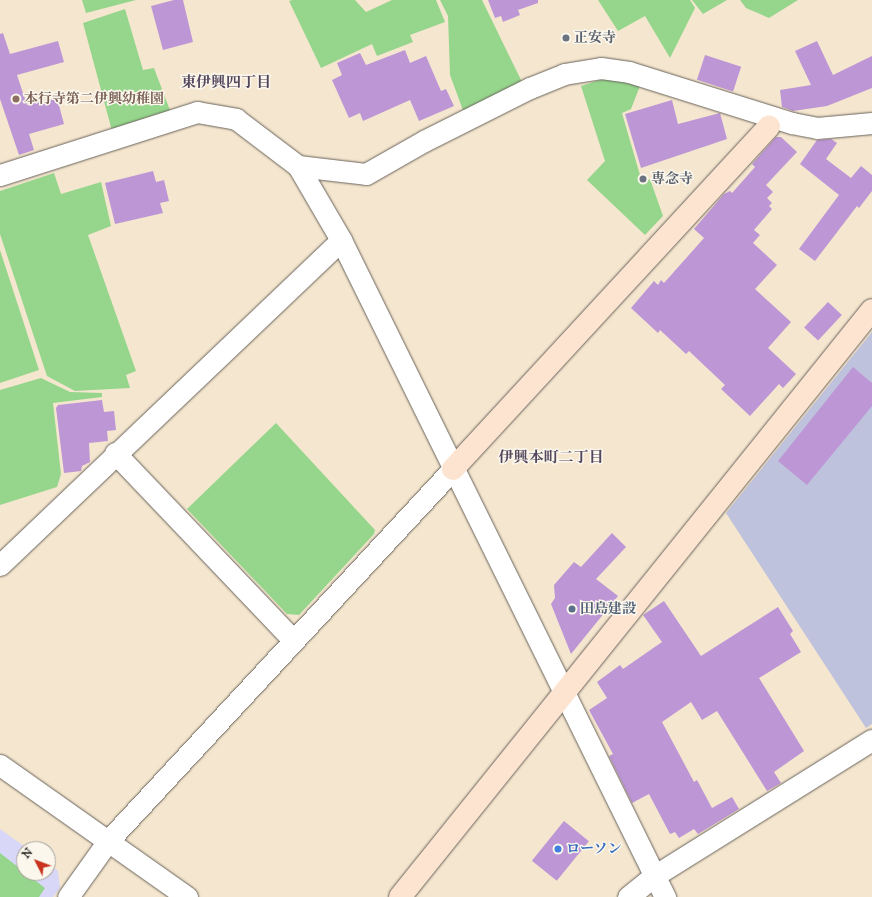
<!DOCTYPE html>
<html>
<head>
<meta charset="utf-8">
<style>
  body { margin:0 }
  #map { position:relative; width:872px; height:897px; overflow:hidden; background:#f5e6cf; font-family:"IM FELL Great Primer","Noto Serif JP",serif }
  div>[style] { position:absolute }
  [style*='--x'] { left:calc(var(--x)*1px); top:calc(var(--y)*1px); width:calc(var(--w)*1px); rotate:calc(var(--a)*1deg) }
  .built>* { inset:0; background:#d8d7f8 }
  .industrial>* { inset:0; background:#bfc2dd }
  .green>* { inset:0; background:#96d68c }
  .building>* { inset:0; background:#bd96d6; transform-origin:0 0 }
  .roads { filter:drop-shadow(0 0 1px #68635b) drop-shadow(0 0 1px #68635b) }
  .street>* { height:21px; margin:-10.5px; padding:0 10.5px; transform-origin:10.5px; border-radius:10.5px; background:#fff }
  .secondary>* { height:22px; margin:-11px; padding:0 11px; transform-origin:11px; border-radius:11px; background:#fde4d0 }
  .dots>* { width:11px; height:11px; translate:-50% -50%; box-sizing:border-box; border:2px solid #fbf7ec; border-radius:50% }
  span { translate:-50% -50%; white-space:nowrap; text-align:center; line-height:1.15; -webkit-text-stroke:3px #fbf7ec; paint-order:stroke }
  .worship-label { font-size:14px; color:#5b616d; font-weight:700 }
  .left { translate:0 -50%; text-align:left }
  .education-label { font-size:14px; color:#785e54; font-weight:700 }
  .service-label { font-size:14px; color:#4e5e75; font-weight:700 }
  .shop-label { font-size:14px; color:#366cbe; font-weight:700 }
  .neighbourhood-label { font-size:15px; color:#54475d; font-weight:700 }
  .north { position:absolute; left:16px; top:841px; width:40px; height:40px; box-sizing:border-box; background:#fbf7ec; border:1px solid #a29f99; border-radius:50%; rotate:312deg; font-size:11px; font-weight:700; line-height:16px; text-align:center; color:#1c1c1c }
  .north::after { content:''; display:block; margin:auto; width:14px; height:18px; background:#c8321e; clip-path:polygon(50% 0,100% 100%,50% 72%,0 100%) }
</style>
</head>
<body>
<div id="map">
  <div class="built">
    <div style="clip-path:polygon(0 829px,28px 849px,24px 849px,24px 873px,48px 873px,48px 863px,58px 871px,60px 888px,53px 897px,0 897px)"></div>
  </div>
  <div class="industrial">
    <div style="clip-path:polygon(872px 332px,872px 724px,866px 728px,726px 513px)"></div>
  </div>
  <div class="green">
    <div style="clip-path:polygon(82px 0,136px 0,86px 13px)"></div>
    <div style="clip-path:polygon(292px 0,355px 0,366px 12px,392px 0,436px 0,445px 22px,410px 35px,413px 42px,377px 56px,372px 44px,321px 68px,289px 1px)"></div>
    <div style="clip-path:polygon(440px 0,482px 0,522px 82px,464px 113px,450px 75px,448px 16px)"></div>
    <div style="clip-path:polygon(598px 0,690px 0,695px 8px,670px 58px,645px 16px,618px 31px)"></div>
    <div style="clip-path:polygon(692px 0,727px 0,703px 14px)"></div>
    <div style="clip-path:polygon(740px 0,798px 0,769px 18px,746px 8px)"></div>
    <div style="clip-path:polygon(125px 9px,143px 70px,154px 68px,171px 113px,112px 131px,83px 23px)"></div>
    <div style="clip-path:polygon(606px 78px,640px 86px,631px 109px,622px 113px,642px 182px,650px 179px,663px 216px,645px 235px,587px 180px,605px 161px,581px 86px)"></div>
    <div style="clip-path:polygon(54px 173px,61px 194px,101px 182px,111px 226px,88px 235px,136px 371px,126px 375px,130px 388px,75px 391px,47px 376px,0 234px,0 191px)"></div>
    <div style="clip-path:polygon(0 250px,39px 370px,0 383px)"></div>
    <div style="clip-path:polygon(41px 378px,70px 392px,102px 393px,102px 397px,53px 403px,61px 474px,57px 487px,0 505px,0 390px)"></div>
    <div style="clip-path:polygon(276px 423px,375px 530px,374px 534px,299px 615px,287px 614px,187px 509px)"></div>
    <div style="clip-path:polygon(0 853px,45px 888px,39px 897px,0 897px)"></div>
  </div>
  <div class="building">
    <div style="clip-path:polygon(174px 0,183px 0,193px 42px,163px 50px,151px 6px)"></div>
    <div style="clip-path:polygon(488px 0,538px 0,538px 3px,518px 10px,520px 15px,503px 22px,501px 16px,495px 18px)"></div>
    <div style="clip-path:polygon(3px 33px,10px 54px,58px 41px,64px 62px,17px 75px,27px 105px,57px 98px,64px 124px,29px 134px,34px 150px,19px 155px,0 99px,0 34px)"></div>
    <div style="clip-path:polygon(817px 41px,833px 75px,872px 56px,872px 88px,827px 106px,793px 111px,782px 107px,780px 90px,811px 85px,795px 51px)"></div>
    <div style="clip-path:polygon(405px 50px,410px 63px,426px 56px,441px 91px,446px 89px,454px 106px,419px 121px,410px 100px,363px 121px,360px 113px,349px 118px,332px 80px,342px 75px,337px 63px,360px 53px,366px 65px)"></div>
    <div style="left:705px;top:55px;width:38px;height:26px;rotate:18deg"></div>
    <div style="clip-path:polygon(672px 100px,678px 124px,720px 113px,727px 139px,641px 168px,625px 114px)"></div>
    <div style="clip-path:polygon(776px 137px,781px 137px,797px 152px,766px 185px,773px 192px,767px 198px,772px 203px,769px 206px,772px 209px,754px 230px,760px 235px,753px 243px,777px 265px,755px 289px,791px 322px,768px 348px,796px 374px,783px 388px,779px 384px,750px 416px,721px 389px,725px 385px,689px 351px,686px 354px,660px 330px,658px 333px,631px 308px,654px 281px,658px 285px,661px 280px,664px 283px,704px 238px,694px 229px,724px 194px,730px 191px,732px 193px,755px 167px,752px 164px)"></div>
    <div style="clip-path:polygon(831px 139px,837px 143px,826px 159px,851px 178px,861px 166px,872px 175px,872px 191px,859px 208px,857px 206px,815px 261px,799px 249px,839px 195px,800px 164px,817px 140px)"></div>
    <div style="clip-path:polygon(153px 171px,156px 182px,164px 180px,169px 201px,160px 203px,163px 213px,115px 224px,105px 183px)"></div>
    <div style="left:828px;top:302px;width:19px;height:35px;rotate:43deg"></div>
    <div style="clip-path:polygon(853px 367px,872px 383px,872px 406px,807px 485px,778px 461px)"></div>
    <div style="clip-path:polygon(102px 400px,104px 412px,114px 411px,116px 430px,107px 431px,108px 441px,89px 443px,90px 462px,82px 466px,81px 471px,64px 473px,56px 408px,58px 405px)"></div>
    <div style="clip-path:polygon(612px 533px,626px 547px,596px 579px,618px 596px,571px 654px,551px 604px,555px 598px,554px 585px,574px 562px,581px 567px)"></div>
    <div style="clip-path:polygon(664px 601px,701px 656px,778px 607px,793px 631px,790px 634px,801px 652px,759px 678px,804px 751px,774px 772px,781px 783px,767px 791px,717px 711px,702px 720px,691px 702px,662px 722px,694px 782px,697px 780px,712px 808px,732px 797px,739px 809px,698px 834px,694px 829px,679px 838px,675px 832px,670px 834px,649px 794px,632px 803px,609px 756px,613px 754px,589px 710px,607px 698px,597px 682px,620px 665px,623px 669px,662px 642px,643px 615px)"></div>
    <div style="left:564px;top:821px;width:32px;height:51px;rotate:39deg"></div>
  </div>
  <div class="roads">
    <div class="street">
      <div style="--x:298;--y:166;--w:68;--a:6.7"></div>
      <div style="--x:366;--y:174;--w:67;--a:-29.6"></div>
      <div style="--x:424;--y:141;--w:119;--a:-26.6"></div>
      <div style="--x:530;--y:88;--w:37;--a:-22"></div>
      <div style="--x:564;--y:74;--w:37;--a:-9"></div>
      <div style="--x:601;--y:68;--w:28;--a:8"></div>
      <div style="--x:629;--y:72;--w:171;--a:17.4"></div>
      <div style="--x:792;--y:123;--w:25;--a:11"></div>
      <div style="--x:817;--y:128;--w:55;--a:-5.2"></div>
      <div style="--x:0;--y:175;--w:207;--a:-17.7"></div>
      <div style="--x:197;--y:112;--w:40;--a:10"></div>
      <div style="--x:236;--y:119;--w:78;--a:37.2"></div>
      <div style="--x:298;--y:166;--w:86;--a:59.8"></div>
      <div style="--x:341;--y:240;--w:733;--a:63.75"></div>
      <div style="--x:115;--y:453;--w:258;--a:46.4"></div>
      <div style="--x:0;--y:565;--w:471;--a:-43.6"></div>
      <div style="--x:0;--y:765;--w:229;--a:35.2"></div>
      <div style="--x:68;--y:897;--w:69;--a:-54.5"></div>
      <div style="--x:108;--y:841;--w:507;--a:-47.16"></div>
      <div style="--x:628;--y:897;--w:33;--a:-39"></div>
      <div style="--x:654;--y:876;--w:257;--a:-32"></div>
    </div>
    <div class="secondary">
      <div style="--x:453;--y:469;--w:466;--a:-47.3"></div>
      <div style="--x:400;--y:897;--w:753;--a:-51.2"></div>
    </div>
  </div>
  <div class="dots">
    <div style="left:566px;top:38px;background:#6b7280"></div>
    <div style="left:16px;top:99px;background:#8d6e63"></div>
    <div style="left:643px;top:179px;background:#6b7280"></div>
    <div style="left:572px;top:609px;background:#5c6f8a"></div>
    <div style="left:558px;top:849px;background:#3f7fe0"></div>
  </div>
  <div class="worship-label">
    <span class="left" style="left:574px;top:38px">正安寺</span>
    <span class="left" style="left:651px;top:179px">専念寺</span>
  </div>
  <div class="education-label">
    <span class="left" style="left:24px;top:99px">本行寺第二伊興幼稚園</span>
  </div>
  <div class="service-label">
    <span class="left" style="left:580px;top:609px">田島建設</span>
  </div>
  <div class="shop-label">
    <span class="left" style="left:566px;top:849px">ローソン</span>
  </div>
  <div class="neighbourhood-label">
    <span style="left:226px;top:83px">東伊興四丁目</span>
    <span style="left:551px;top:458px">伊興本町二丁目</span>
  </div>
  <div class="north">N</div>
</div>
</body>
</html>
